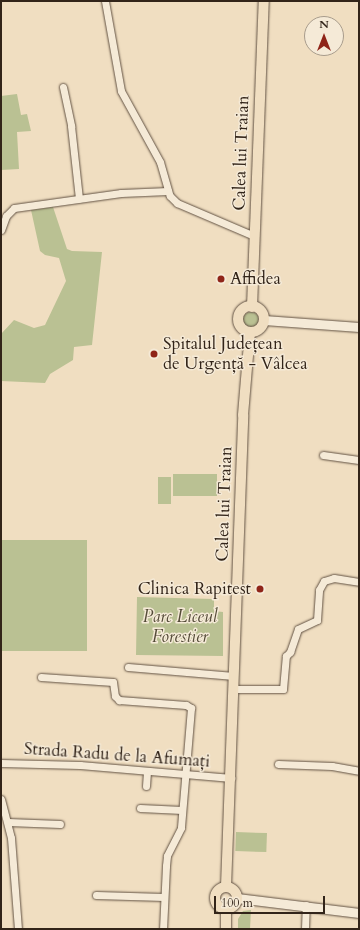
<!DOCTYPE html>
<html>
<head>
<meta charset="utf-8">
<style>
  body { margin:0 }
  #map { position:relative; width:360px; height:930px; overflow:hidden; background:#f0dec1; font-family:Cardo,serif }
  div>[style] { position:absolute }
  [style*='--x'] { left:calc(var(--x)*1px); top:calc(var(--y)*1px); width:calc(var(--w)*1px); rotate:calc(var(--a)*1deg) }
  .green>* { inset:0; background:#bac193; transform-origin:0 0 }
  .round { border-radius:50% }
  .roads { filter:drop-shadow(0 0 1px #625243) drop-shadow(0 0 1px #625243) }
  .minor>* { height:7px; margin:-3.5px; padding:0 3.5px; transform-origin:3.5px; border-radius:3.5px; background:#f5ead7 }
  .secondary>* { height:9px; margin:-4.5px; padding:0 4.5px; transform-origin:4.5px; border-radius:4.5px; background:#f5ead7 }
  .primary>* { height:10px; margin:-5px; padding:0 5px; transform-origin:5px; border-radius:5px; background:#f0dec1 }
  .primary>.ring { margin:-5px; padding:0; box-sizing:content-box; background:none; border:10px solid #f0dec1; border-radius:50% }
  .dots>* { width:11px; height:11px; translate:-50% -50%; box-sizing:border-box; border:2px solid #f5ead7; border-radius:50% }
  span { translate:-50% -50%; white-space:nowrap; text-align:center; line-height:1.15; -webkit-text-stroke:3px #f5ead7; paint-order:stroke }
  .street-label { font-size:17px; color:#322419 }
  .poi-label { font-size:17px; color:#322419 }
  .left { translate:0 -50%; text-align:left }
  .right { translate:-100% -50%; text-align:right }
  .park-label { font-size:17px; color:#544b38; font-style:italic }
  .frame { position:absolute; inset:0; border:2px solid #322419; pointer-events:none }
  .north { position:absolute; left:304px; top:16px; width:40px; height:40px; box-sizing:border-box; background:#f5ead7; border:1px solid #a79b8b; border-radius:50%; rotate:0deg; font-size:11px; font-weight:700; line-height:16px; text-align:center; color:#322419 }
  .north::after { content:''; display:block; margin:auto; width:14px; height:18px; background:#8f2418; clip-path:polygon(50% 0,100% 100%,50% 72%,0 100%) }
  .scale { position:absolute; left:214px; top:896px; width:111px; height:18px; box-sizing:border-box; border:2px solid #322419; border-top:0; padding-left:5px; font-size:12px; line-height:14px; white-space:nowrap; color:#322419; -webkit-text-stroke:3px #f5ead7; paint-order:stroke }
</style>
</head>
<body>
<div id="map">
  <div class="green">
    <div style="clip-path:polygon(17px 94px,21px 115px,27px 114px,31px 131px,17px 132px,19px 169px,1px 170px,1px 96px)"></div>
    <div style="clip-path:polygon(53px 207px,67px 249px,72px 251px,102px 252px,92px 345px,74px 347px,73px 360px,50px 374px,45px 383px,1px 381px,1px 334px,14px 320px,34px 328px,45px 325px,66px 281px,59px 258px,45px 255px,40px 251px,31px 210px)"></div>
    <div class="round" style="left:243px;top:312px;width:16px;height:16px"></div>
    <div style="left:173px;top:474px;width:44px;height:22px"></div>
    <div style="left:158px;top:477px;width:13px;height:27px"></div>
    <div style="left:1px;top:540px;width:86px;height:111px"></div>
    <div style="clip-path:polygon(137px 597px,214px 599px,214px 611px,223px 612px,223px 656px,136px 655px)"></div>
    <div style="left:236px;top:832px;width:31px;height:19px;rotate:2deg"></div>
    <div style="clip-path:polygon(251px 910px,250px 929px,238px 929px,238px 919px,243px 911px)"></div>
  </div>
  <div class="roads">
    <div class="minor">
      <div style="--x:105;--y:1;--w:91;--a:79.9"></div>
      <div style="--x:121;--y:91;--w:81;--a:61.2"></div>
      <div style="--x:160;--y:162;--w:35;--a:74"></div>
      <div style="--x:170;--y:196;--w:10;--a:45"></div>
      <div style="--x:177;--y:203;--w:84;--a:23.2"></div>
      <div style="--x:63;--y:87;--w:40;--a:78"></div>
      <div style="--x:71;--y:126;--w:73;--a:83.7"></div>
      <div style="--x:1;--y:230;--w:15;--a:-70"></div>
      <div style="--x:6;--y:216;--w:11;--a:-45"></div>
      <div style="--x:14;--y:208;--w:108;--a:-8"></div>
      <div style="--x:121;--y:193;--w:47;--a:-2.4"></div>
      <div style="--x:323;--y:455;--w:36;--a:8"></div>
      <div style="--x:128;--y:667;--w:106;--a:4.9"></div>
      <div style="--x:41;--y:677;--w:72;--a:4"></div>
      <div style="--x:113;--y:682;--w:14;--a:82"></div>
      <div style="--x:115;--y:696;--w:6;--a:45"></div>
      <div style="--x:119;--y:700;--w:67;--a:4.3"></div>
      <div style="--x:186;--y:705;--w:6;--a:31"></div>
      <div style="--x:191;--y:708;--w:120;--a:94.8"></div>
      <div style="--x:181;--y:828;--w:31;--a:117"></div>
      <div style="--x:167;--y:856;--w:10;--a:96"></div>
      <div style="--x:166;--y:866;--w:63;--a:92.7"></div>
      <div style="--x:234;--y:689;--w:49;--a:0"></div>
      <div style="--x:283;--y:689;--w:33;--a:-85"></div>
      <div style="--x:286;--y:656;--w:6;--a:-45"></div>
      <div style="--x:290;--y:652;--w:24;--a:-71"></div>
      <div style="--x:298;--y:629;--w:21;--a:-25"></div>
      <div style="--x:317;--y:620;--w:30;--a:-86"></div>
      <div style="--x:319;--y:590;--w:10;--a:-61"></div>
      <div style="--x:324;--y:581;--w:10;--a:-17"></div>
      <div style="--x:334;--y:578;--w:25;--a:9"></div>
      <div style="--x:1;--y:763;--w:79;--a:1.5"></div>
      <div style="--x:80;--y:765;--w:152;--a:4.9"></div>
      <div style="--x:278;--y:764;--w:54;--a:2.1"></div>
      <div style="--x:332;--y:766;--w:27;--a:10"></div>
      <div style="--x:146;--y:786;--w:15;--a:-86"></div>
      <div style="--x:1;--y:799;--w:40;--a:75.6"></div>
      <div style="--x:11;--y:838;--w:91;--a:85.6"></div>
      <div style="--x:140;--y:808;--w:42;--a:2.7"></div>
      <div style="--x:8;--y:822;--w:52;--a:2.2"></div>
      <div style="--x:96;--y:895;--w:68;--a:1.7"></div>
      <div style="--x:305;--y:929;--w:24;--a:-88"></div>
    </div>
    <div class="secondary">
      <div style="--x:264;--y:320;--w:95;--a:4.2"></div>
      <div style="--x:237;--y:898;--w:123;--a:7"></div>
    </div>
    <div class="primary">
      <div class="ring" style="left:238px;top:306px;width:16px;height:16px"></div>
      <div style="--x:252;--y:307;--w:306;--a:-87.8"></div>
      <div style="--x:226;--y:887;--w:472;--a:-87.9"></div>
      <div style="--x:243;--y:415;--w:83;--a:-85.2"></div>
      <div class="ring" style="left:215px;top:887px;width:12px;height:12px"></div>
      <div style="--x:226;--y:909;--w:20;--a:90"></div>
    </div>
  </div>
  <div class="dots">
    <div style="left:221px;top:279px;background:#8f2418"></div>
    <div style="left:154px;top:354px;background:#8f2418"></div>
    <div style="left:260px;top:589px;background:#8f2418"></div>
  </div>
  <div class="street-label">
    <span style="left:241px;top:153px;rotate:-88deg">Calea lui Traian</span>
    <span style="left:224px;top:504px;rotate:-88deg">Calea lui Traian</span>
    <span style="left:117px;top:755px;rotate:4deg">Strada Radu de la Afumați</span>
  </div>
  <div class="poi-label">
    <span class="left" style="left:230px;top:279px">Affidea</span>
    <span class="left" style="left:163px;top:354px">Spitalul Județean<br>de Urgență - Vâlcea</span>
    <span class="right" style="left:251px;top:589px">Clinica Rapitest</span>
  </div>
  <div class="park-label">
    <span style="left:180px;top:627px">Parc Liceul<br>Forestier</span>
  </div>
  <div class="frame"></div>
  <div class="north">N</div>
  <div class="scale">100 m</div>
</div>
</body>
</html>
